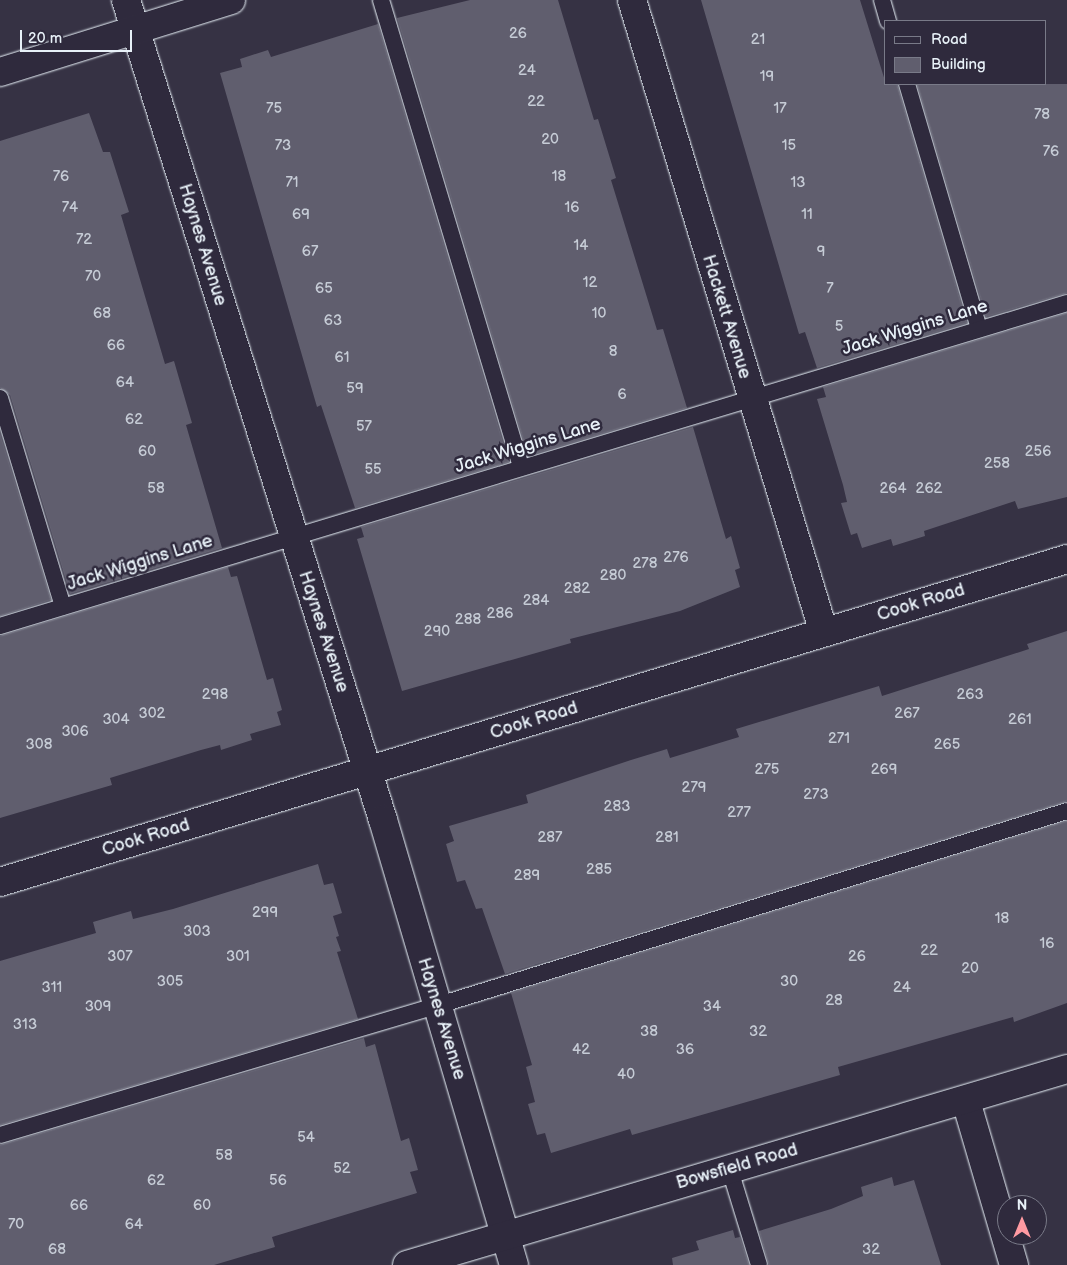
<!DOCTYPE html>
<html>
<head>
<meta charset="utf-8">
<style>
  body { margin:0 }
  #map { position:relative; width:1067px; height:1265px; overflow:hidden; background:#363244; font-family:"Balsamiq Sans",sans-serif }
  div>[style] { position:absolute }
  [style*='--x'] { left:calc(var(--x)*1px); top:calc(var(--y)*1px); width:calc(var(--w)*1px); rotate:calc(var(--a)*1deg) }
  .building>* { inset:0; background:#605e6e }
  .roads { filter:drop-shadow(0 0 1px #e8f1f8) drop-shadow(0 0 1px #e8f1f8) }
  .service>* { height:16px; margin:-8px; padding:0 8px; transform-origin:8px; border-radius:8px; background:#2f2a3d }
  .minor>* { height:28px; margin:-14px; padding:0 14px; transform-origin:14px; border-radius:14px; background:#2f2a3d }
  span { translate:-50% -50%; white-space:nowrap; text-align:center; line-height:1.15; -webkit-text-stroke:5px #2f2a3d; paint-order:stroke }
  .number-label { font-size:15px; color:#c6ccd6 }
  .number-label span { -webkit-text-stroke-width:0 }
  .street-label { font-size:18px; color:#e8f1f8 }
  .legend { position:absolute; left:884px; top:20px; width:162px; height:65px; box-sizing:border-box; background:#2f2a3d; border:1px solid #797a88; margin:0; padding:6px 9px; list-style:none; font-size:15px; color:#e8f1f8 }
  .legend li { display:flex; align-items:center; gap:10px; height:25px }
  .legend b { width:25px; border:1px solid #797a88 }
  .north { position:absolute; left:997px; top:1195px; width:50px; height:50px; box-sizing:border-box; background:#2f2a3d; border:1px solid #797a88; border-radius:50%; rotate:0deg; font-size:14px; font-weight:700; line-height:20px; text-align:center; color:#e8f1f8 }
  .north::after { content:''; display:block; margin:auto; width:18px; height:22px; background:#ff9aa2; clip-path:polygon(50% 0,100% 100%,50% 72%,0 100%) }
  .scale { position:absolute; left:20px; top:30px; width:112px; height:22px; box-sizing:border-box; border:2px solid #e8f1f8; border-top:0; padding-left:6px; font-size:15px; line-height:18px; white-space:nowrap; color:#e8f1f8; -webkit-text-stroke:4px #2f2a3d; paint-order:stroke }
</style>
</head>
<body>
<div id="map">
  <div class="building">
    <div style="clip-path:polygon(470px 0,558px 0,594px 120px,598px 119px,616px 178px,611px 180px,657px 330px,663px 329px,687px 408px,528px 456px,397px 18px)"></div>
    <div style="clip-path:polygon(701px 0,860px 0,886px 84px,897px 84px,967px 323px,817px 368px,805px 332px,799px 334px)"></div>
    <div style="clip-path:polygon(378px 24px,509px 462px,355px 508px,321px 405px,317px 407px,220px 73px,242px 67px,240px 59px,268px 50px,271px 57px)"></div>
    <div style="clip-path:polygon(917px 84px,1067px 84px,1067px 293px,986px 317px)"></div>
    <div style="clip-path:polygon(89px 113px,103px 152px,110px 152px,129px 212px,121px 215px,165px 364px,174px 361px,192px 423px,186px 425px,222px 548px,70px 594px,10px 395px,0 388px,0 141px)"></div>
    <div style="clip-path:polygon(1067px 313px,1067px 497px,1018px 509px,1015px 501px,924px 531px,925px 536px,893px 546px,891px 539px,862px 548px,857px 533px,851px 535px,841px 503px,847px 502px,843px 485px,817px 399px,826px 397px,823px 387px)"></div>
    <div style="clip-path:polygon(693px 427px,726px 539px,731px 536px,740px 568px,735px 570px,740px 587px,680px 611px,570px 639px,571px 643px,402px 691px,357px 539px,364px 537px,361px 527px)"></div>
    <div style="clip-path:polygon(0 433px,51px 600px,0 616px)"></div>
    <div style="clip-path:polygon(228px 567px,231px 577px,237px 576px,267px 680px,273px 678px,282px 710px,277px 712px,281px 725px,250px 734px,252px 740px,221px 750px,220px 745px,201px 750px,110px 778px,112px 785px,0 818px,0 636px)"></div>
    <div style="clip-path:polygon(1067px 631px,1067px 801px,505px 974px,482px 908px,476px 909px,465px 880px,457px 882px,446px 844px,454px 841px,449px 826px,528px 803px,526px 795px,631px 760px,667px 749px,670px 758px,739px 737px,736px 729px,879px 686px,882px 696px,1029px 649px,1027px 644px)"></div>
    <div style="clip-path:polygon(1067px 821px,1067px 1003px,1014px 1022px,1013px 1017px,838px 1067px,840px 1075px,632px 1135px,630px 1129px,551px 1153px,545px 1133px,537px 1135px,528px 1104px,535px 1102px,526px 1067px,532px 1065px,511px 993px)"></div>
    <div style="clip-path:polygon(318px 864px,324px 885px,333px 883px,342px 913px,333px 916px,339px 936px,336px 937px,341px 951px,337px 952px,358px 1019px,0 1125px,0 961px,96px 933px,93px 922px,131px 911px,133px 919px,173px 909px)"></div>
    <div style="clip-path:polygon(364px 1038px,366px 1047px,375px 1044px,401px 1141px,409px 1138px,418px 1170px,410px 1172px,417px 1193px,272px 1237px,275px 1247px,214px 1265px,0 1265px,0 1145px)"></div>
    <div style="clip-path:polygon(892px 1177px,894px 1186px,914px 1180px,941px 1265px,769px 1265px,759px 1231px,831px 1209px,863px 1196px,861px 1187px)"></div>
    <div style="clip-path:polygon(733px 1230px,735px 1238px,740px 1237px,749px 1265px,673px 1265px,672px 1258px,699px 1250px,696px 1241px)"></div>
  </div>
  <div class="roads">
    <div class="service">
      <div style="--x:381;--y:0;--w:488;--a:73.3"></div>
      <div style="--x:882;--y:0;--w:22;--a:74"></div>
      <div style="--x:907;--y:84;--w:255;--a:73.6"></div>
      <div style="--x:0;--y:398;--w:218;--a:73.2"></div>
      <div style="--x:0;--y:626;--w:1115;--a:-16.84"></div>
      <div style="--x:0;--y:1135;--w:455;--a:-16.5"></div>
      <div style="--x:436;--y:1006;--w:660;--a:-17.17"></div>
      <div style="--x:730;--y:1170;--w:99;--a:73"></div>
    </div>
    <div class="minor">
      <div style="--x:126;--y:0;--w:859;--a:72.6"></div>
      <div style="--x:383;--y:820;--w:464;--a:73.6"></div>
      <div style="--x:632;--y:0;--w:661;--a:73.13"></div>
      <div style="--x:0;--y:72;--w:242;--a:-17.3"></div>
      <div style="--x:0;--y:882;--w:1115;--a:-16.84"></div>
      <div style="--x:966;--y:1101;--w:171;--a:73.7"></div>
      <div style="--x:407;--y:1265;--w:688;--a:-16.54"></div>
    </div>
  </div>
  <div class="number-label">
    <span style="left:518px;top:34px">26</span>
    <span style="left:758px;top:40px">21</span>
    <span style="left:527px;top:71px">24</span>
    <span style="left:767px;top:77px">19</span>
    <span style="left:536px;top:102px">22</span>
    <span style="left:274px;top:109px">75</span>
    <span style="left:780px;top:109px">17</span>
    <span style="left:1042px;top:115px">78</span>
    <span style="left:550px;top:140px">20</span>
    <span style="left:283px;top:146px">73</span>
    <span style="left:789px;top:146px">15</span>
    <span style="left:1051px;top:152px">76</span>
    <span style="left:61px;top:177px">76</span>
    <span style="left:559px;top:177px">18</span>
    <span style="left:292px;top:183px">71</span>
    <span style="left:798px;top:183px">13</span>
    <span style="left:70px;top:208px">74</span>
    <span style="left:572px;top:208px">16</span>
    <span style="left:301px;top:215px">69</span>
    <span style="left:807px;top:215px">11</span>
    <span style="left:84px;top:240px">72</span>
    <span style="left:581px;top:246px">14</span>
    <span style="left:310px;top:252px">67</span>
    <span style="left:821px;top:252px">9</span>
    <span style="left:93px;top:277px">70</span>
    <span style="left:590px;top:283px">12</span>
    <span style="left:324px;top:289px">65</span>
    <span style="left:830px;top:289px">7</span>
    <span style="left:102px;top:314px">68</span>
    <span style="left:599px;top:314px">10</span>
    <span style="left:333px;top:321px">63</span>
    <span style="left:839px;top:327px">5</span>
    <span style="left:116px;top:346px">66</span>
    <span style="left:613px;top:352px">8</span>
    <span style="left:342px;top:358px">61</span>
    <span style="left:125px;top:383px">64</span>
    <span style="left:355px;top:389px">59</span>
    <span style="left:622px;top:395px">6</span>
    <span style="left:134px;top:420px">62</span>
    <span style="left:364px;top:427px">57</span>
    <span style="left:147px;top:452px">60</span>
    <span style="left:1038px;top:452px">256</span>
    <span style="left:997px;top:464px">258</span>
    <span style="left:373px;top:470px">55</span>
    <span style="left:156px;top:489px">58</span>
    <span style="left:893px;top:489px">264</span>
    <span style="left:929px;top:489px">262</span>
    <span style="left:676px;top:558px">276</span>
    <span style="left:645px;top:564px">278</span>
    <span style="left:613px;top:576px">280</span>
    <span style="left:577px;top:589px">282</span>
    <span style="left:536px;top:601px">284</span>
    <span style="left:500px;top:614px">286</span>
    <span style="left:468px;top:620px">288</span>
    <span style="left:437px;top:632px">290</span>
    <span style="left:215px;top:695px">298</span>
    <span style="left:970px;top:695px">263</span>
    <span style="left:152px;top:714px">302</span>
    <span style="left:907px;top:714px">267</span>
    <span style="left:116px;top:720px">304</span>
    <span style="left:1020px;top:720px">261</span>
    <span style="left:75px;top:732px">306</span>
    <span style="left:839px;top:739px">271</span>
    <span style="left:39px;top:745px">308</span>
    <span style="left:947px;top:745px">265</span>
    <span style="left:767px;top:770px">275</span>
    <span style="left:884px;top:770px">269</span>
    <span style="left:694px;top:788px">279</span>
    <span style="left:816px;top:795px">273</span>
    <span style="left:617px;top:807px">283</span>
    <span style="left:739px;top:813px">277</span>
    <span style="left:550px;top:838px">287</span>
    <span style="left:667px;top:838px">281</span>
    <span style="left:599px;top:870px">285</span>
    <span style="left:527px;top:876px">289</span>
    <span style="left:265px;top:913px">299</span>
    <span style="left:1002px;top:919px">18</span>
    <span style="left:197px;top:932px">303</span>
    <span style="left:1047px;top:944px">16</span>
    <span style="left:929px;top:951px">22</span>
    <span style="left:120px;top:957px">307</span>
    <span style="left:238px;top:957px">301</span>
    <span style="left:857px;top:957px">26</span>
    <span style="left:970px;top:969px">20</span>
    <span style="left:170px;top:982px">305</span>
    <span style="left:789px;top:982px">30</span>
    <span style="left:52px;top:988px">311</span>
    <span style="left:902px;top:988px">24</span>
    <span style="left:834px;top:1001px">28</span>
    <span style="left:98px;top:1007px">309</span>
    <span style="left:712px;top:1007px">34</span>
    <span style="left:25px;top:1025px">313</span>
    <span style="left:649px;top:1032px">38</span>
    <span style="left:758px;top:1032px">32</span>
    <span style="left:581px;top:1050px">42</span>
    <span style="left:685px;top:1050px">36</span>
    <span style="left:626px;top:1075px">40</span>
    <span style="left:306px;top:1138px">54</span>
    <span style="left:224px;top:1156px">58</span>
    <span style="left:342px;top:1169px">52</span>
    <span style="left:156px;top:1181px">62</span>
    <span style="left:278px;top:1181px">56</span>
    <span style="left:79px;top:1206px">66</span>
    <span style="left:202px;top:1206px">60</span>
    <span style="left:16px;top:1225px">70</span>
    <span style="left:134px;top:1225px">64</span>
    <span style="left:57px;top:1250px">68</span>
    <span style="left:871px;top:1250px">32</span>
  </div>
  <div class="street-label">
    <span style="left:202px;top:245px;rotate:73deg">Haynes Avenue</span>
    <span style="left:726px;top:317px;rotate:73deg">Hackett Avenue</span>
    <span style="left:915px;top:328px;rotate:-17deg">Jack Wiggins Lane</span>
    <span style="left:528px;top:446px;rotate:-17deg">Jack Wiggins Lane</span>
    <span style="left:140px;top:563px;rotate:-17deg">Jack Wiggins Lane</span>
    <span style="left:921px;top:603px;rotate:-17deg">Cook Road</span>
    <span style="left:323px;top:632px;rotate:72deg">Haynes Avenue</span>
    <span style="left:534px;top:721px;rotate:-17deg">Cook Road</span>
    <span style="left:146px;top:838px;rotate:-17deg">Cook Road</span>
    <span style="left:441px;top:1019px;rotate:73deg">Haynes Avenue</span>
    <span style="left:737px;top:1167px;rotate:-16deg">Bowsfield Road</span>
  </div>
  <ul class="legend">
  <li><b style="height:6px;background:#2f2a3d"></b>Road</li>
  <li><b style="height:14px;background:#605e6e"></b>Building</li>
  </ul>
  <div class="north">N</div>
  <div class="scale">20 m</div>
</div>
</body>
</html>
